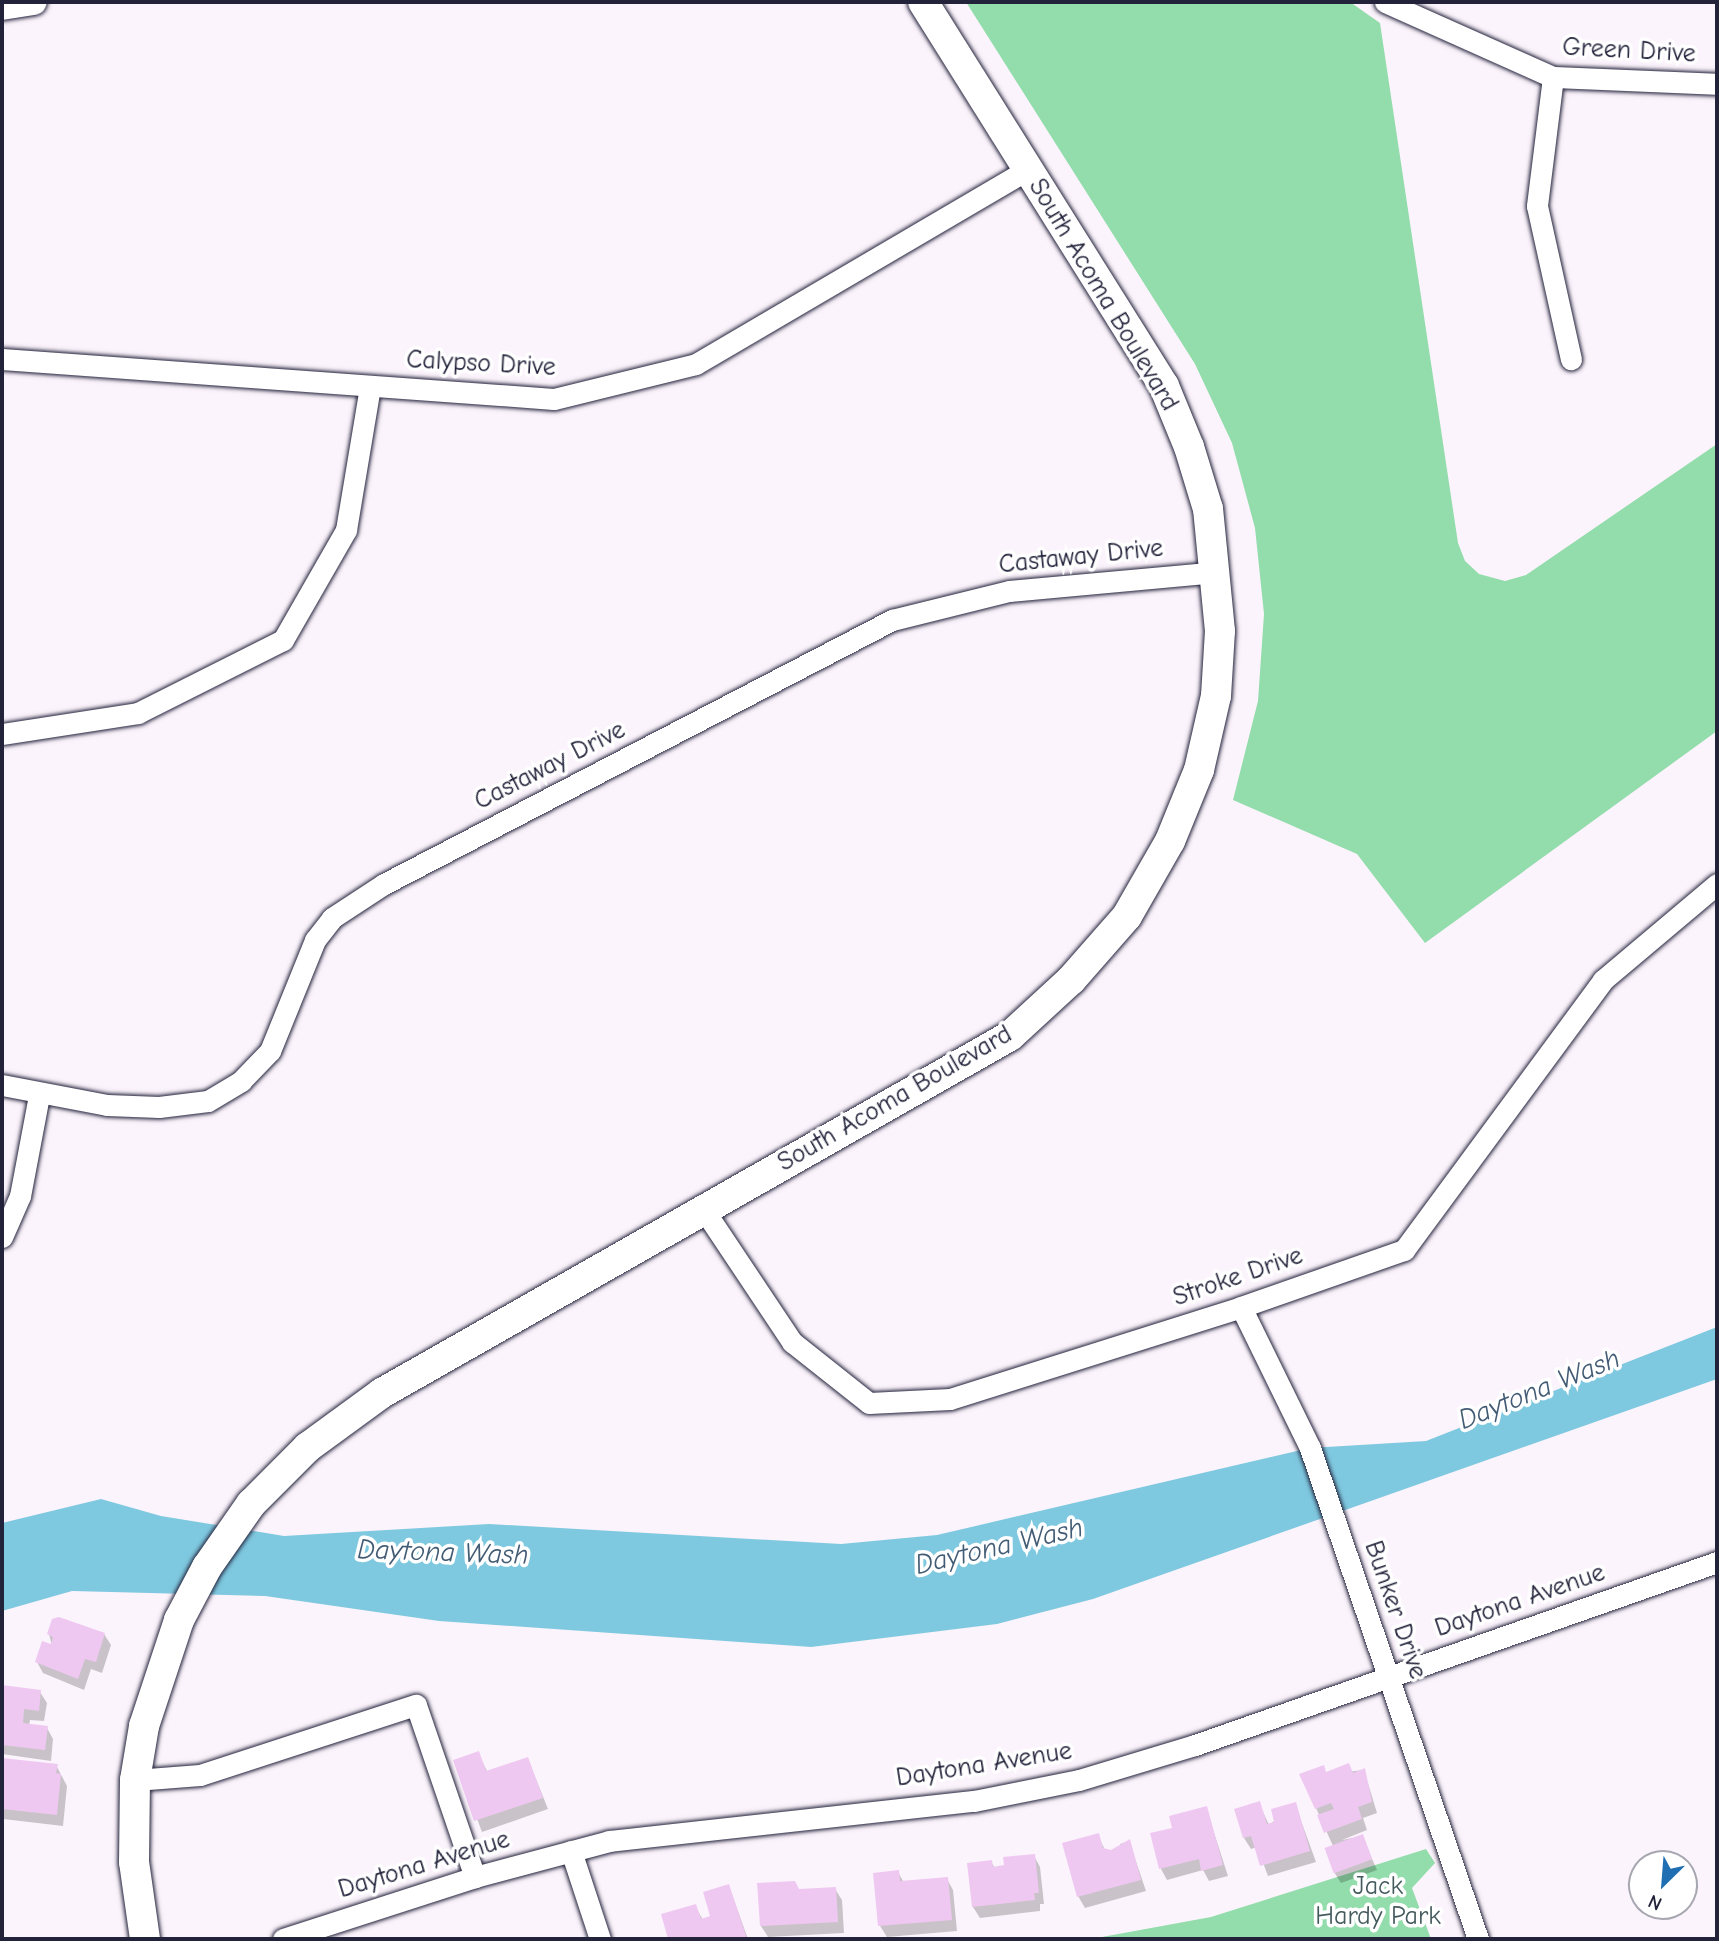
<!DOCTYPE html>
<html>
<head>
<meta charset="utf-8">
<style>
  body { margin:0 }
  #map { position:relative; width:1719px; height:1941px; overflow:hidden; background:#fcf4fc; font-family:"Comic Neue",sans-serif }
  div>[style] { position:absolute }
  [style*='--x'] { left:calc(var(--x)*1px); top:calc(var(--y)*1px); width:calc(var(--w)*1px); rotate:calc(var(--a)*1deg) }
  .green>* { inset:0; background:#93dcab }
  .water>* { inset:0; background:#7fc9e0 }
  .shadow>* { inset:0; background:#0003 }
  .building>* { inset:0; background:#efc8f2; transform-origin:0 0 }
  .roads { filter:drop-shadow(0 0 2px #22223b) drop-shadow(0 0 2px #22223b) }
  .minor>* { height:21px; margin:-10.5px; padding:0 10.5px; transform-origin:10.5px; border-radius:10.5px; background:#fff }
  .tertiary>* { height:26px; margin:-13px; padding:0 13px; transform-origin:13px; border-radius:13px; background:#fff }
  .secondary>* { height:30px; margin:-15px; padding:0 15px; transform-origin:15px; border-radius:15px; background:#fff }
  span { translate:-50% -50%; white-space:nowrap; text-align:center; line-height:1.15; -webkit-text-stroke:7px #fff; paint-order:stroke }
  .street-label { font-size:26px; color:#22223b }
  .park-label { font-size:26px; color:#445a5d }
  .water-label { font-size:28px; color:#435c75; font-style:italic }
  .frame { position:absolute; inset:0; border:4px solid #22223b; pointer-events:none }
  .north { position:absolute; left:1628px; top:1850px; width:70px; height:70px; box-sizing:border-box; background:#fff; border:2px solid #a7a7b1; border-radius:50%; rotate:205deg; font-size:19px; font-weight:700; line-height:28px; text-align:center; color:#22223b }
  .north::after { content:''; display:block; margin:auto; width:24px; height:32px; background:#1f6fb2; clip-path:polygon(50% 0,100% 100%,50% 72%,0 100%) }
</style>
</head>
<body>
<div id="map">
  <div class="green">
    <div style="clip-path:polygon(966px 2px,1350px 2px,1380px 23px,1458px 543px,1465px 561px,1479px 574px,1505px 581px,1526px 575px,1717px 444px,1717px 731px,1425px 943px,1357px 854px,1233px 800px,1258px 701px,1264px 614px,1255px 528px,1232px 443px,1195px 364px)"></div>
    <div style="clip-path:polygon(1426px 1849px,1435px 1863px,1412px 1888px,1431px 1939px,1091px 1939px,1211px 1917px)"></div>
  </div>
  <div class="water">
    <div style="clip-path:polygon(1717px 1327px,1717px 1379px,1093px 1599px,997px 1624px,811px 1647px,439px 1621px,265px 1596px,72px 1591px,2px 1611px,2px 1523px,101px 1499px,161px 1516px,284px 1536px,489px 1524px,841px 1544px,937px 1535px,1310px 1448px,1426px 1441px)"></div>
  </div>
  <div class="shadow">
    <div style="clip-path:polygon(49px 1634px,104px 1634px,111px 1645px,102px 1673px,91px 1669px,84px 1690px,43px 1673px,37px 1662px,52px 1646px)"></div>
    <div style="clip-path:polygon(2px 1687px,40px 1692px,47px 1703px,44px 1721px,30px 1720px,29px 1726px,47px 1728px,53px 1739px,51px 1761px,2px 1754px)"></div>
    <div style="clip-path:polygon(478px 1753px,488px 1773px,528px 1759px,548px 1809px,482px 1832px,455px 1761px)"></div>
    <div style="clip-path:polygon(2px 1759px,56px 1765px,67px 1786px,63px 1826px,3px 1819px)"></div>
    <div style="clip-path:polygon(1364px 1770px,1377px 1813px,1363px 1818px,1367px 1830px,1342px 1840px,1362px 1836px,1377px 1870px,1341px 1883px,1334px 1872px,1333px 1846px,1316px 1808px,1327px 1774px)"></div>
    <div style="clip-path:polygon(1259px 1803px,1269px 1825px,1295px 1804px,1316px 1862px,1268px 1876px,1257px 1847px,1251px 1849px,1244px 1838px)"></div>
    <div style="clip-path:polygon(1206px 1808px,1228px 1876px,1209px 1881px,1203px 1870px,1167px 1880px,1161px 1869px,1174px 1829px)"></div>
    <div style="clip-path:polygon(1098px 1835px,1105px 1850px,1121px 1850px,1120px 1844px,1129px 1841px,1146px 1891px,1085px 1908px,1078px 1896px)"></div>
    <div style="clip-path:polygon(1034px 1856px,1040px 1867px,1044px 1904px,1040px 1904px,1040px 1911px,980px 1918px,973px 1907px,991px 1862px,995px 1868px,1006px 1867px)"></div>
    <div style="clip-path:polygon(898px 1872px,904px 1883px,947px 1879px,953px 1890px,957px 1931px,887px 1937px,880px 1926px)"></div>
    <div style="clip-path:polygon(729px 1886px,748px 1939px,670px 1939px,663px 1916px,695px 1906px,703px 1920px,713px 1917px)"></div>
    <div style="clip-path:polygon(835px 1889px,842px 1900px,844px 1933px,768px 1937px,761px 1926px,799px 1891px)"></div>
  </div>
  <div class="building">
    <div style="clip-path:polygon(59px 1617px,105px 1633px,96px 1662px,85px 1659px,78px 1679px,35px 1662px,42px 1641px,51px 1644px,53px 1637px,47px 1634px,52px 1619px)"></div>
    <div style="clip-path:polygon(2px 1685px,41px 1690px,39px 1711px,24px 1709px,23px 1723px,48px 1726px,45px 1750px,2px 1745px)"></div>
    <div style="clip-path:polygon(479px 1751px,486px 1771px,528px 1757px,543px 1798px,474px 1821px,453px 1760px)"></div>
    <div style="clip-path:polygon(2px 1758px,58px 1764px,56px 1773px,61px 1774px,57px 1815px,2px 1809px)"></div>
    <div style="clip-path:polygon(1349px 1763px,1353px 1773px,1365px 1768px,1372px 1802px,1358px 1807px,1362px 1819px,1324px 1833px,1317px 1815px,1334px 1809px,1331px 1803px,1315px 1809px,1299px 1774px,1324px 1765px,1326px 1772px)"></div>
    <div style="clip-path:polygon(1260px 1801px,1267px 1824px,1274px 1822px,1271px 1809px,1296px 1802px,1310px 1851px,1260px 1866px,1251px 1836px,1243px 1838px,1234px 1809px)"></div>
    <div style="clip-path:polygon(1207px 1806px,1223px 1865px,1201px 1871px,1199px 1859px,1159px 1869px,1150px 1833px,1172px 1828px,1169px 1816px)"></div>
    <div style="clip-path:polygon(1099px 1833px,1103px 1848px,1111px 1850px,1130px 1839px,1141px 1880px,1077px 1897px,1062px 1843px)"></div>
    <div style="left:1363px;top:1834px;width:27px;height:41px;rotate:70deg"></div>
    <div style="clip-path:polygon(1035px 1854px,1039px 1893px,1034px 1893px,1035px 1900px,972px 1907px,967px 1863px,992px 1860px,993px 1867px,1004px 1865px,1003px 1857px)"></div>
    <div style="clip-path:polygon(899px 1870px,900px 1881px,948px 1877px,952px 1920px,878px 1926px,873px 1873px)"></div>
    <div style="clip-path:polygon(795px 1881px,799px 1889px,836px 1887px,838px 1922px,760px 1926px,757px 1883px)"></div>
    <div style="clip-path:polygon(729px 1884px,747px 1939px,668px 1939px,661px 1914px,696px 1904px,701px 1919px,710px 1916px,703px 1892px)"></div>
  </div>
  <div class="roads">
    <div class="minor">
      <div style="--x:1385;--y:2;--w:184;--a:24.1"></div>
      <div style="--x:1553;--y:77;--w:164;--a:2.4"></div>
      <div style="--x:1553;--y:77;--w:130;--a:97.1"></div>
      <div style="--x:1537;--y:206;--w:157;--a:77.5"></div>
      <div style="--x:2;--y:359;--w:553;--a:4.14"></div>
      <div style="--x:554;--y:399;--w:146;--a:-13.8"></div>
      <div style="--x:696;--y:364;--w:385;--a:-30.4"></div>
      <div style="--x:2;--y:734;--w:138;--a:-8.8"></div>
      <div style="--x:138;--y:713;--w:162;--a:-26.7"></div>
      <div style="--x:283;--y:640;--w:127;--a:-60.2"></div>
      <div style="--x:346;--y:530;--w:145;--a:-80.5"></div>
      <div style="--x:2;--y:1085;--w:107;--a:10.8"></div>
      <div style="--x:107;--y:1105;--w:52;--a:2.2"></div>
      <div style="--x:159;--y:1107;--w:49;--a:-7"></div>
      <div style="--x:208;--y:1101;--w:39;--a:-31"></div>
      <div style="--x:241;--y:1081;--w:42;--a:-46"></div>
      <div style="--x:270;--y:1051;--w:120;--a:-67.9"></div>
      <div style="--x:315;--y:940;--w:28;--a:-52"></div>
      <div style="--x:332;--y:918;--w:62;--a:-33.2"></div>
      <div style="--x:384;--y:884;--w:573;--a:-27.46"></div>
      <div style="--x:892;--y:620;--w:121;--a:-13.9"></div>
      <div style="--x:1009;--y:591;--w:208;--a:-5.2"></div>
      <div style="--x:704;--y:1210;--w:159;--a:56.3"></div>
      <div style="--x:792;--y:1342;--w:98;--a:38.4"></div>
      <div style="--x:869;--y:1403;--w:81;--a:-2.8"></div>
      <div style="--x:950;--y:1399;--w:305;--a:-17.5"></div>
      <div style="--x:1241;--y:1307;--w:173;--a:-19.3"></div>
      <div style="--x:1404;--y:1250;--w:335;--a:-53.6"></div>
      <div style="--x:1603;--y:980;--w:149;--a:-40.1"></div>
      <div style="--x:2;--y:1237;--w:45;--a:-66.3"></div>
      <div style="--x:20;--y:1196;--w:103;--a:-79.3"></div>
      <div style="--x:1241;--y:1307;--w:157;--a:63.9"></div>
      <div style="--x:1310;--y:1448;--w:519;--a:71.11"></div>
      <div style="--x:135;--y:1780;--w:65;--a:-4.4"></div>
      <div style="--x:200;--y:1775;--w:227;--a:-18"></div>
      <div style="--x:416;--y:1705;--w:182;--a:71.1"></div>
      <div style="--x:571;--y:1851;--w:93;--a:71.8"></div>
      <div style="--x:283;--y:1939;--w:202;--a:-17.9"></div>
      <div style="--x:475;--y:1877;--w:139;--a:-15"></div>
      <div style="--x:609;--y:1841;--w:367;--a:-6.3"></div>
      <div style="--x:974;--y:1801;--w:107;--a:-11.3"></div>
      <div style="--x:1079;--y:1780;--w:121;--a:-16.8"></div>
      <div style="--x:1195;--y:1745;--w:553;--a:-19.32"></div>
    </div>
    <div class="tertiary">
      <div style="--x:2;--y:7;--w:32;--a:-9"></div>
    </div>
    <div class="secondary">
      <div style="--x:145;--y:1939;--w:78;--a:-98.1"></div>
      <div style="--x:134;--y:1862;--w:82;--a:-89.3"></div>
      <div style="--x:135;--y:1780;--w:55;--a:-80.5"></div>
      <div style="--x:144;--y:1726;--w:112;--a:-71.7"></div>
      <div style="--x:179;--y:1620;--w:60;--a:-62.2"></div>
      <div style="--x:207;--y:1567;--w:77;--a:-55.1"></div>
      <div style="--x:251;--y:1504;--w:81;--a:-45"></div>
      <div style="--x:308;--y:1447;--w:92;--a:-36.1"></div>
      <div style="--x:382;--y:1393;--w:722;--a:-29.62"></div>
      <div style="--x:1010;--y:1036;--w:83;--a:-42.6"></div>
      <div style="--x:1071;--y:980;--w:85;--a:-48.8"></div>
      <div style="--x:1127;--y:916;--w:86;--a:-60.2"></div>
      <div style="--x:1170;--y:841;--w:77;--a:-67.8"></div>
      <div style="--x:1199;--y:770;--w:76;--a:-77.1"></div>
      <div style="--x:1216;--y:696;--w:65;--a:-86.5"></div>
      <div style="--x:1220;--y:631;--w:123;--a:-95.6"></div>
      <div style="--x:1208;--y:509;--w:65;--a:-107"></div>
      <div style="--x:1189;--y:447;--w:66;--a:-112.3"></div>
      <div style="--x:1164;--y:386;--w:453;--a:-122.1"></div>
    </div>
  </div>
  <div class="street-label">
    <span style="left:1629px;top:51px;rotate:3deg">Green Drive</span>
    <span style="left:1103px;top:295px;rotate:59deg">South Acoma Boulevard</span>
    <span style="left:481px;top:364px;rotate:3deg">Calypso Drive</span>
    <span style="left:1081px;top:557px;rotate:-6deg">Castaway Drive</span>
    <span style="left:550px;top:766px;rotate:-27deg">Castaway Drive</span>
    <span style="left:895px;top:1099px;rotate:-30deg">South Acoma Boulevard</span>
    <span style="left:1238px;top:1277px;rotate:-19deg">Stroke Drive</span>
    <span style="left:1520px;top:1601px;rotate:-19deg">Daytona Avenue</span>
    <span style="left:1395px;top:1610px;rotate:71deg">Bunker Drive</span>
    <span style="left:984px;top:1765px;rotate:-9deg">Daytona Avenue</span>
    <span style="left:424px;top:1865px;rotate:-17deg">Daytona Avenue</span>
  </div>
  <div class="park-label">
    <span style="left:1378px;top:1902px">Jack<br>Hardy Park</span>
  </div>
  <div class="water-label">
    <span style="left:1539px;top:1389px;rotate:-22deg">Daytona Wash</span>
    <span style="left:999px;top:1546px;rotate:-13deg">Daytona Wash</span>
    <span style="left:443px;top:1552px;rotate:2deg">Daytona Wash</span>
  </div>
  <div class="frame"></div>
  <div class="north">N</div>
</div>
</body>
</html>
